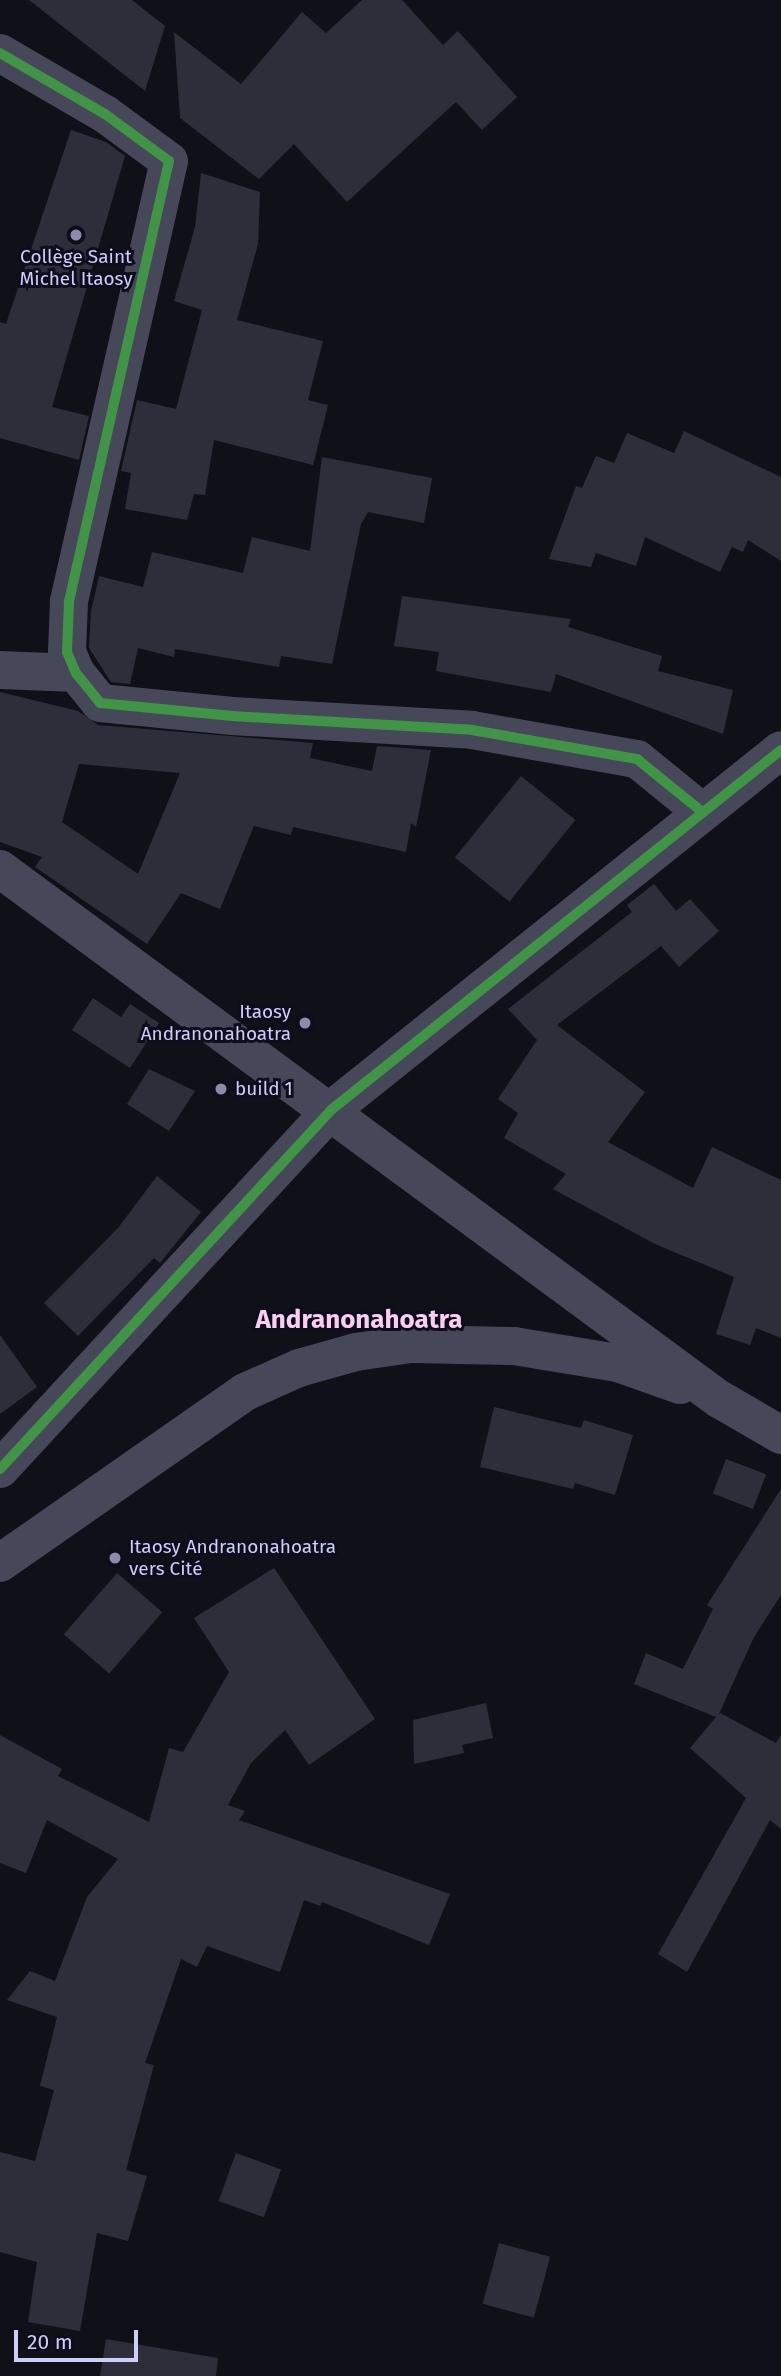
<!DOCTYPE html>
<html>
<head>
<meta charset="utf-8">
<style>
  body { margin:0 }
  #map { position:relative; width:781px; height:2376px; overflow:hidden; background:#101018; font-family:"Fira Sans",sans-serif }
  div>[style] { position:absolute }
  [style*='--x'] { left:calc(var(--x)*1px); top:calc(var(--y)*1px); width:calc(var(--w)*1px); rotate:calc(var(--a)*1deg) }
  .building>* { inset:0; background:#2e2e3b; transform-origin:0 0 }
  .minor>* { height:38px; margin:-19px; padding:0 19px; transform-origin:19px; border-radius:19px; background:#464758 }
  .cycleway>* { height:10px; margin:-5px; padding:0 5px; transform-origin:5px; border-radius:5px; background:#419447 }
  .dots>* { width:19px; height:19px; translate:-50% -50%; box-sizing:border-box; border:4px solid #0d0d1c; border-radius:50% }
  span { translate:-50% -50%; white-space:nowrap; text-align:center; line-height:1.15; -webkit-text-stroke:6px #0d0d1c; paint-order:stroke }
  .poi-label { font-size:19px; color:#cdcefa }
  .right { translate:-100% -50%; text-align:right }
  .left { translate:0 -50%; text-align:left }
  .district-label { font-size:26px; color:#facef1; font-weight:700 }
  .scale { position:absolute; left:14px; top:2330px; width:124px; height:32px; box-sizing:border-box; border:4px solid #cdcefa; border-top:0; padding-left:9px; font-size:21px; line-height:24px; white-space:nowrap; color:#cdcefa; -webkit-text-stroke:5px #0d0d1c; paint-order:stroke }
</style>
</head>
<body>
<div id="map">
  <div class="building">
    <div style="clip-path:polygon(29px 0,132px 0,165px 26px,145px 91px)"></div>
    <div style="clip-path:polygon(362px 0,402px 0,443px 45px,458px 31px,517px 97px,482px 130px,456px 102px,347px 202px,294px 144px,259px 179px,180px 118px,174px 32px,241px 84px,302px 12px,326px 33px)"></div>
    <div style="clip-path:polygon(71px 130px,106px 142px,125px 156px,52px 407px,89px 416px,79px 460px,0 438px,0 322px,6px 324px)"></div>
    <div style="clip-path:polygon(201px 173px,260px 192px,258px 244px,237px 320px,323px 341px,308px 400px,328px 405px,313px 465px,214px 440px,205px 495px,194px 494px,187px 520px,125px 509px,131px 473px,121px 471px,137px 400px,176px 409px,202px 310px,174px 301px,195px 227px)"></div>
    <div style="clip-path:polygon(684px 431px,781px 477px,781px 561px,748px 540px,743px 552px,732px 547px,720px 572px,645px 537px,636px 566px,596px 553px,591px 567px,549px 559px,576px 486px,582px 488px,596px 456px,614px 463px,627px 433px,674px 453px)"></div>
    <div style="clip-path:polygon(322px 457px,432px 478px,424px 523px,368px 512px,361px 524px,332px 664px,281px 656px,279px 667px,175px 649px,174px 657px,138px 648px,130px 684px,111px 682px,89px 648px,91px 611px,99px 576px,143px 587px,152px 552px,243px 573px,252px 537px,310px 551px)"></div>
    <div style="clip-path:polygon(402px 596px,571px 619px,568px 627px,662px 656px,658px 671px,733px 690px,723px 734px,556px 674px,551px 692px,436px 671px,439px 652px,394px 646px)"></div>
    <div style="clip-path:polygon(evenodd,0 692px,78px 711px,98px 725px,313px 743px,310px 758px,372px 771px,377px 746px,431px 750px,416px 827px,411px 823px,406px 852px,293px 827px,291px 835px,254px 826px,220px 909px,181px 893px,147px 944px,35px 867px,42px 857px,0 842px,0 692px,79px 764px,180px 773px,138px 874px,62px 822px,79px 764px)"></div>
    <div style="left:521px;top:776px;width:70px;height:105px;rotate:39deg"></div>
    <div style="clip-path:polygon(654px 884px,676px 911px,690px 899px,719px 931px,679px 967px,661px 946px,557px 1025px,645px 1092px,608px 1142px,693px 1188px,712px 1147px,781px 1180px,781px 1338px,756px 1328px,750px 1345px,716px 1334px,734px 1277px,655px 1244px,553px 1189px,566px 1174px,504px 1138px,518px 1113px,498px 1099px,537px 1040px,508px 1009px,632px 912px,627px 905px)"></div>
    <div style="clip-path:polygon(93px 998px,121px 1017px,130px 1004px,159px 1023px,130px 1068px,72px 1030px)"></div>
    <div style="clip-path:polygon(149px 1069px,195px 1091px,169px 1131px,127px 1104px)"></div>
    <div style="clip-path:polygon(157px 1176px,201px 1212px,160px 1263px,154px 1258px,78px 1336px,44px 1303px,118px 1228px)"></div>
    <div style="clip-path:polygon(0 1335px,37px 1387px,0 1414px)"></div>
    <div style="clip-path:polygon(494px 1407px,581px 1428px,584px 1420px,633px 1435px,615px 1495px,575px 1483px,573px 1489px,480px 1467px)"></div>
    <div style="left:726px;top:1459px;width:43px;height:37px;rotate:21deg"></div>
    <div style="clip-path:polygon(781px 1489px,781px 1595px,754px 1637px,718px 1716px,720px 1713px,776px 1743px,781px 1735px,781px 1829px,770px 1820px,687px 1972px,658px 1954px,746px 1798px,690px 1748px,716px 1717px,634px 1684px,646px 1653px,683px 1669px,713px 1609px,707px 1605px)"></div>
    <div style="clip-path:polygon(274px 1568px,375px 1719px,309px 1765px,285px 1730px,251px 1763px,228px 1805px,245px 1811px,239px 1820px,450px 1894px,429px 1945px,322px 1902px,320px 1906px,304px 1900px,280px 1972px,207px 1946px,197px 1967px,181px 1959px,145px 2063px,154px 2065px,126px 2170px,147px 2176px,128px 2241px,97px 2233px,80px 2331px,28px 2322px,37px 2262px,0 2252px,0 2152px,35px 2161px,54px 2090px,40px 2086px,57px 2017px,7px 2000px,30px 1971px,55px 1981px,87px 1897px,118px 1859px,47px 1820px,26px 1873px,0 1863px,0 1735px,62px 1769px,58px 1776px,149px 1822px,169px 1748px,183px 1752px,229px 1672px,194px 1618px)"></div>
    <div style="left:117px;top:1573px;width:60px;height:81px;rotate:41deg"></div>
    <div style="clip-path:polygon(486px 1703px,493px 1738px,462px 1745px,464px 1753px,414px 1764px,413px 1720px)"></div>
    <div style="left:236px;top:2153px;width:48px;height:51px;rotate:20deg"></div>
    <div style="left:499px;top:2243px;width:53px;height:63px;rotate:15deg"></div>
    <div style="clip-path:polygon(106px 2339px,218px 2358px,216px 2376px,100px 2376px)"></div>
  </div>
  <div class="minor">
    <div style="--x:0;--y:53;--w:121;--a:30.2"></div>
    <div style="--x:105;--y:114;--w:79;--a:36.3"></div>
    <div style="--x:169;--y:161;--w:452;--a:102.8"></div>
    <div style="--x:69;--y:602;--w:50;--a:92.3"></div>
    <div style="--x:67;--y:652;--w:23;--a:67"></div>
    <div style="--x:76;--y:673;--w:38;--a:51"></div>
    <div style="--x:100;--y:703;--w:133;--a:5.6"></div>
    <div style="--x:232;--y:716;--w:240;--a:3.3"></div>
    <div style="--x:472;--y:730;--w:168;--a:10"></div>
    <div style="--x:637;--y:759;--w:82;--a:39.1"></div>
    <div style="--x:0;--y:670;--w:76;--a:2.3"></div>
    <div style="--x:0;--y:869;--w:893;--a:36.4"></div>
    <div style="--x:719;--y:1399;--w:72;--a:30.1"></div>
    <div style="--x:0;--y:1469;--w:488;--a:-47.3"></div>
    <div style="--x:331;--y:1110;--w:576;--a:-38.66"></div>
    <div style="--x:0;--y:1563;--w:299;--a:-34.9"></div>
    <div style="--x:245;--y:1392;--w:59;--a:-24"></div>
    <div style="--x:299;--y:1368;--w:59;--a:-15.7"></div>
    <div style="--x:356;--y:1352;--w:55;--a:-8.4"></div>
    <div style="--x:410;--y:1344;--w:104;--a:1.1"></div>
    <div style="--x:514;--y:1346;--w:105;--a:9.3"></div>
    <div style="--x:618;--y:1363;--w:66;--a:19.5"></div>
  </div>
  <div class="cycleway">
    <div style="--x:0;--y:53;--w:121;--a:30.2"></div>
    <div style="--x:105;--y:114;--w:79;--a:36.3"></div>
    <div style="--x:169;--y:161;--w:452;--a:102.8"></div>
    <div style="--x:69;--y:602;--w:50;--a:92.3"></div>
    <div style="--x:67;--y:652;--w:23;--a:67"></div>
    <div style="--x:76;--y:673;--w:38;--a:51"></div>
    <div style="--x:100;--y:703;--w:133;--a:5.6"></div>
    <div style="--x:232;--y:716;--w:240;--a:3.3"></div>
    <div style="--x:472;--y:730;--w:168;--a:10"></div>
    <div style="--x:637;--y:759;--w:82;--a:39.1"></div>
    <div style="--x:0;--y:1469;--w:488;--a:-47.3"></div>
    <div style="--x:331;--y:1110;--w:576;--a:-38.66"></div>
  </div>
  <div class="dots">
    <div style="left:76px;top:235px;background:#8b8cab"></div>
    <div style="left:305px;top:1023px;background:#8b8cab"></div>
    <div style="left:221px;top:1089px;background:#8b8cab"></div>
    <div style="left:115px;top:1558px;background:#8b8cab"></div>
  </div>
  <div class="poi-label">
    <span style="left:76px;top:268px">Collège Saint<br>Michel Itaosy</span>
    <span class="right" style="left:291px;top:1023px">Itaosy<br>Andranonahoatra</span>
    <span class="left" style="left:235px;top:1089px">build 1</span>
    <span class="left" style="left:129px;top:1558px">Itaosy Andranonahoatra<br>vers Cité</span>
  </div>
  <div class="district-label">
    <span style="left:359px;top:1320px">Andranonahoatra</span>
  </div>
  <div class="scale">20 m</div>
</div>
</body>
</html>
